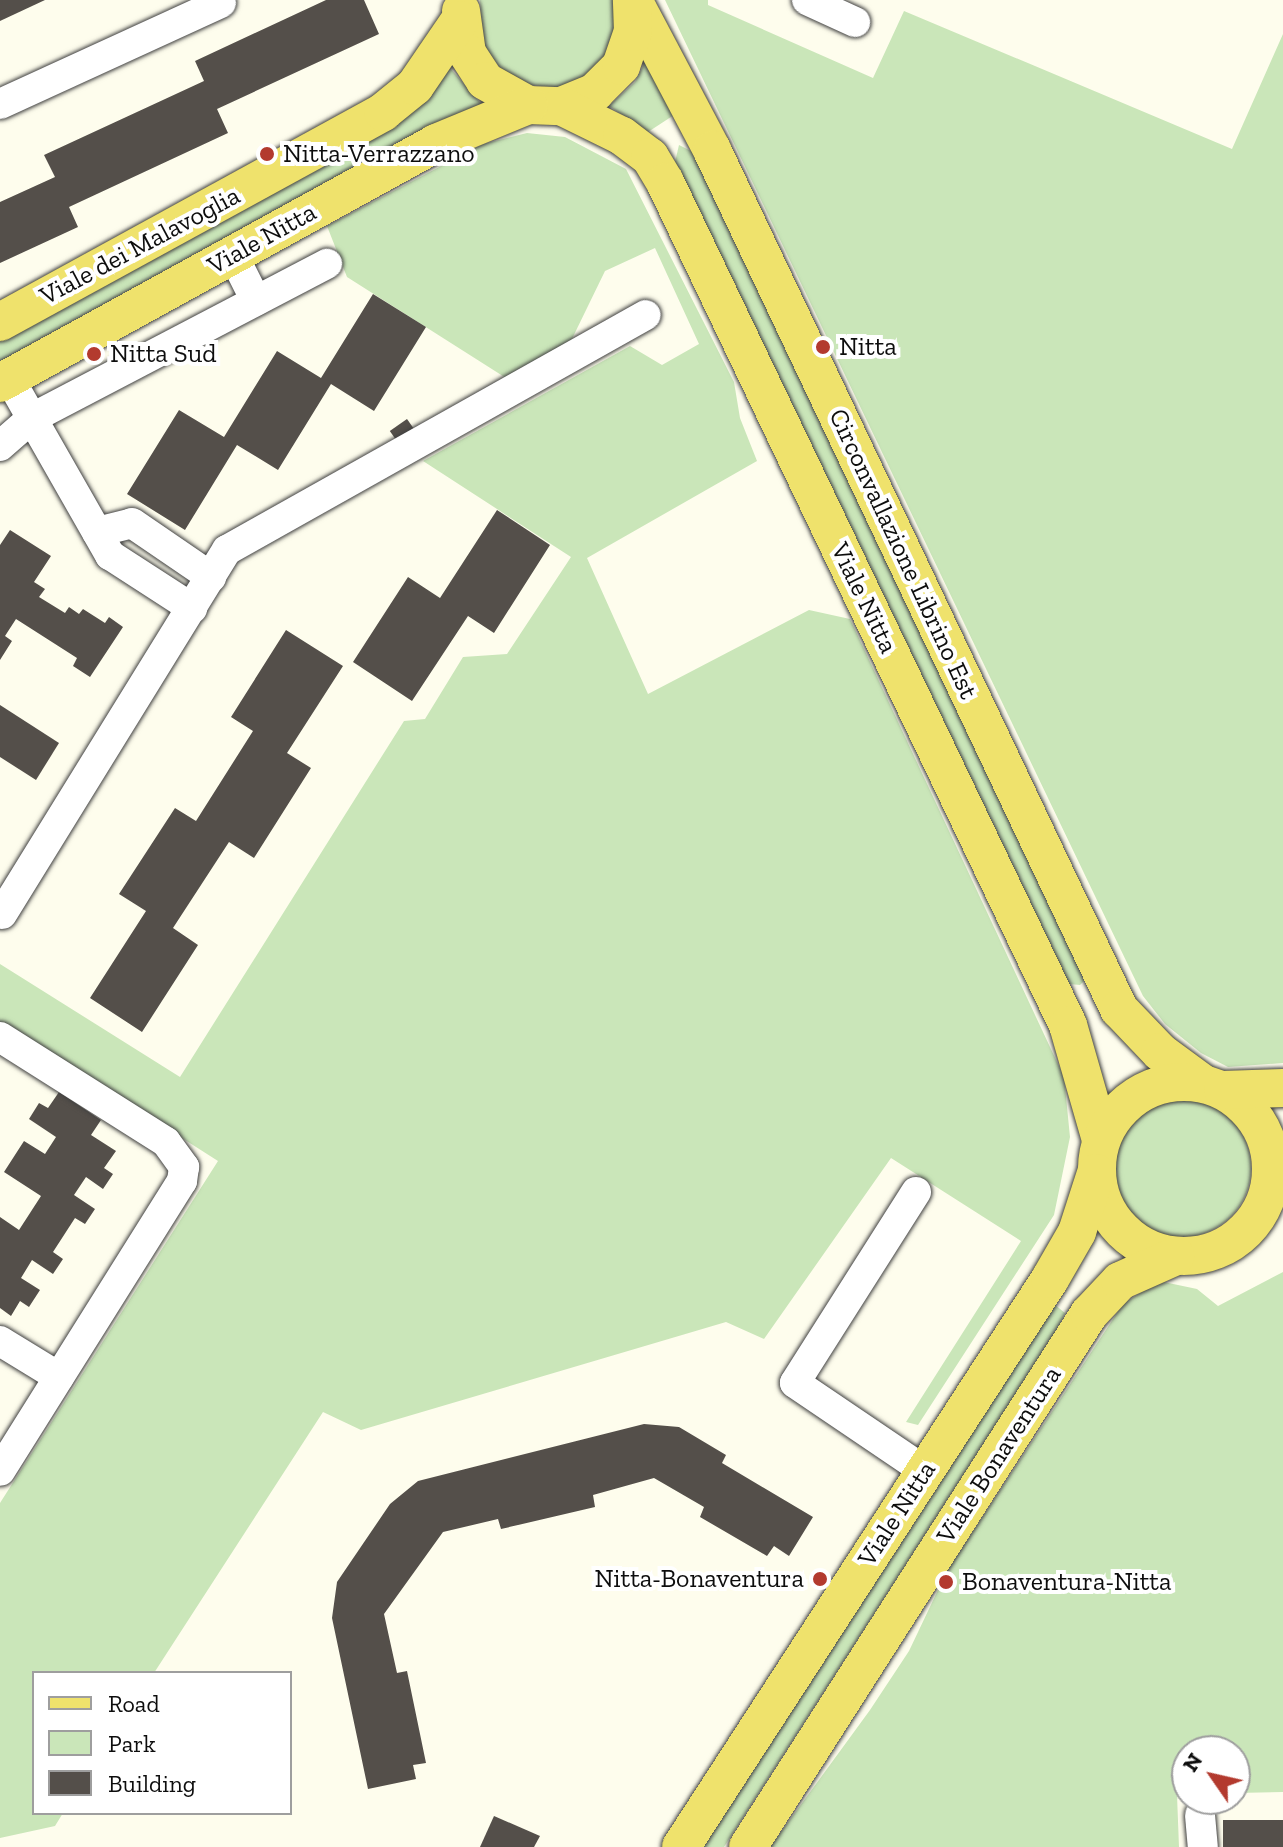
<!DOCTYPE html>
<html>
<head>
<meta charset="utf-8">
<style>
  body { margin:0 }
  #map { position:relative; width:1283px; height:1847px; overflow:hidden; background:#fefded; font-family:"Zilla Slab",serif }
  div>[style] { position:absolute }
  [style*='--x'] { left:calc(var(--x)*1px); top:calc(var(--y)*1px); width:calc(var(--w)*1px); rotate:calc(var(--a)*1deg) }
  .green>* { inset:0; background:#cae6b9 }
  .round { border-radius:50% }
  .building>* { inset:0; background:#544f4a; transform-origin:0 0 }
  .roads { filter:drop-shadow(0 0 2px #404040) drop-shadow(0 0 2px #404040) }
  .minor>* { height:30px; margin:-15px; padding:0 15px; transform-origin:15px; border-radius:15px; background:#fff }
  .major>* { height:38px; margin:-19px; padding:0 19px; transform-origin:19px; border-radius:19px; background:#efe26c }
  .major>.ring { margin:-19px; padding:0; box-sizing:content-box; background:none; border:38px solid #efe26c; border-radius:50% }
  .dots>* { width:22px; height:22px; translate:-50% -50%; box-sizing:border-box; border:4px solid #fff; border-radius:50% }
  span { translate:-50% -50%; white-space:nowrap; text-align:center; line-height:1.15; -webkit-text-stroke:8px #fff; paint-order:stroke }
  .poi-label { font-size:26px; color:#0d0d0d }
  .left { translate:0 -50%; text-align:left }
  .right { translate:-100% -50%; text-align:right }
  .street-label { font-size:26px; color:#0d0d0d }
  .legend { position:absolute; left:32px; top:1671px; width:260px; height:144px; box-sizing:border-box; background:#fff; border:2px solid #9e9e9e; margin:0; padding:10px 14px; list-style:none; font-size:24px; color:#0d0d0d }
  .legend li { display:flex; align-items:center; gap:16px; height:40px }
  .legend b { width:40px; border:2px solid #9e9e9e }
  .north { position:absolute; left:1171px; top:1735px; width:80px; height:80px; box-sizing:border-box; background:#fff; border:2px solid #9e9e9e; border-radius:50%; rotate:304deg; font-size:22px; font-weight:700; line-height:32px; text-align:center; color:#0d0d0d }
  .north::after { content:''; display:block; margin:auto; width:28px; height:36px; background:#b33a2e; clip-path:polygon(50% 0,100% 100%,50% 72%,0 100%) }
</style>
</head>
<body>
<div id="map">
  <div class="green">
    <div style="clip-path:polygon(480px 0,616px 0,614px 44px,592px 73px,558px 88px,522px 84px,506px 75px,483px 46px)"></div>
    <div style="clip-path:polygon(665px 0,708px 0,708px 5px,873px 78px,904px 11px,1232px 149px,1283px 34px,1283px 1063px,1228px 1067px,1201px 1053px,1165px 1024px,1143px 996px)"></div>
    <div style="clip-path:polygon(647px 58px,674px 115px,648px 132px,609px 106px,635px 82px)"></div>
    <div style="clip-path:polygon(450px 68px,482px 105px,0 366px,0 337px)"></div>
    <div style="clip-path:polygon(527px 133px,565px 137px,626px 169px,734px 382px,740px 418px,757px 461px,587px 558px,648px 694px,809px 610px,850px 619px,1064px 1077px,1070px 1137px,1054px 1215px,918px 1425px,906px 1422px,1021px 1241px,891px 1158px,764px 1339px,726px 1322px,361px 1430px,323px 1412px,154px 1673px,34px 1673px,34px 1813px,63px 1813px,55px 1826px,0 1838px,0 1503px,218px 1161px,0 1022px,0 964px,180px 1077px,404px 721px,425px 719px,463px 657px,507px 654px,571px 557px,423px 461px,630px 346px,662px 365px,699px 344px,655px 248px,605px 271px,570px 343px,506px 378px,347px 277px,327px 226px,483px 144px)"></div>
    <div style="clip-path:polygon(679px 145px,693px 152px,1086px 979px,1080px 985px,1069px 984px,675px 162px)"></div>
    <div class="round" style="left:1113px;top:1099px;width:138px;height:138px"></div>
    <div style="clip-path:polygon(1283px 1272px,1283px 1792px,1235px 1793px,1235px 1751px,1187px 1751px,1187px 1794px,1177px 1795px,1179px 1847px,770px 1847px,870px 1710px,909px 1651px,947px 1571px,1123px 1304px,1159px 1281px,1197px 1289px,1218px 1306px)"></div>
    <div style="clip-path:polygon(1054px 1304px,1065px 1313px,1059px 1326px,724px 1847px,699px 1847px)"></div>
  </div>
  <div class="building">
    <div style="clip-path:polygon(0 0,45px 0,0 21px)"></div>
    <div style="clip-path:polygon(326px 0,364px 0,379px 34px,217px 109px,228px 133px,69px 207px,78px 227px,0 263px,0 202px,55px 177px,44px 155px,204px 81px,195px 61px)"></div>
    <div style="clip-path:polygon(373px 294px,426px 327px,374px 411px,331px 384px,278px 470px,237px 445px,185px 530px,127px 494px,179px 410px,224px 437px,277px 351px,321px 378px)"></div>
    <div style="left:407px;top:419px;width:12px;height:21px;rotate:55deg"></div>
    <div style="clip-path:polygon(497px 510px,550px 545px,494px 633px,468px 616px,412px 701px,353px 662px,408px 577px,440px 598px)"></div>
    <div style="clip-path:polygon(10px 530px,51px 556px,34px 582px,45px 589px,39px 597px,65px 613px,69px 607px,79px 614px,83px 609px,105px 623px,109px 617px,123px 627px,90px 677px,73px 666px,77px 658px,16px 619px,5px 636px,12px 641px,0 660px,0 545px)"></div>
    <div style="clip-path:polygon(286px 630px,343px 666px,287px 753px,311px 768px,254px 858px,229px 842px,173px 928px,198px 945px,142px 1032px,90px 998px,146px 911px,119px 894px,175px 808px,196px 821px,253px 731px,231px 717px)"></div>
    <div style="clip-path:polygon(0 705px,59px 743px,36px 780px,0 757px)"></div>
    <div style="clip-path:polygon(59px 1092px,101px 1120px,91px 1135px,116px 1151px,104px 1168px,113px 1174px,103px 1189px,86px 1177px,74px 1195px,95px 1209px,85px 1224px,75px 1218px,53px 1252px,63px 1259px,53px 1274px,32px 1260px,21px 1278px,40px 1290px,29px 1307px,20px 1301px,11px 1316px,0 1308px,0 1217px,19px 1230px,41px 1196px,4px 1172px,24px 1141px,45px 1154px,56px 1137px,29px 1119px,39px 1103px,48px 1108px)"></div>
    <div style="clip-path:polygon(644px 1424px,679px 1427px,726px 1455px,722px 1463px,813px 1517px,789px 1556px,774px 1546px,767px 1556px,700px 1517px,704px 1507px,654px 1478px,593px 1495px,595px 1507px,501px 1529px,498px 1519px,443px 1532px,384px 1614px,397px 1673px,407px 1671px,426px 1763px,413px 1765px,416px 1779px,368px 1789px,332px 1618px,337px 1582px,390px 1504px,418px 1481px)"></div>
    <div style="clip-path:polygon(494px 1816px,540px 1836px,534px 1847px,480px 1847px)"></div>
    <div style="left:1223px;top:1820px;width:60px;height:27px"></div>
  </div>
  <div class="roads">
    <div class="minor">
      <div style="--x:807;--y:0;--w:53;--a:24.6"></div>
      <div style="--x:0;--y:104;--w:243;--a:-24.6"></div>
      <div style="--x:233;--y:255;--w:51;--a:63.4"></div>
      <div style="--x:9;--y:378;--w:204;--a:60.3"></div>
      <div style="--x:110;--y:555;--w:98;--a:32.9"></div>
      <div style="--x:0;--y:446;--w:43;--a:-41.2"></div>
      <div style="--x:32;--y:418;--w:333;--a:-27.6"></div>
      <div style="--x:97;--y:532;--w:36;--a:-14"></div>
      <div style="--x:132;--y:523;--w:96;--a:34.4"></div>
      <div style="--x:2;--y:914;--w:428;--a:-58.3"></div>
      <div style="--x:227;--y:550;--w:480;--a:-29.3"></div>
      <div style="--x:0;--y:1037;--w:196;--a:32.3"></div>
      <div style="--x:166;--y:1142;--w:31;--a:54"></div>
      <div style="--x:184;--y:1167;--w:14;--a:98"></div>
      <div style="--x:182;--y:1181;--w:342;--a:122.1"></div>
      <div style="--x:916;--y:1192;--w:226;--a:122.4"></div>
      <div style="--x:795;--y:1383;--w:157;--a:34.1"></div>
      <div style="--x:0;--y:1341;--w:69;--a:31.4"></div>
      <div style="--x:1200;--y:1815;--w:32;--a:85"></div>
    </div>
    <div class="major">
      <div style="--x:633;--y:0;--w:170;--a:62.2"></div>
      <div style="--x:712;--y:150;--w:951;--a:64.65"></div>
      <div style="--x:1119;--y:1009;--w:59;--a:46.4"></div>
      <div style="--x:1160;--y:1052;--w:52;--a:36.4"></div>
      <div style="--x:461;--y:11;--w:42;--a:81.9"></div>
      <div style="--x:467;--y:53;--w:33;--a:57"></div>
      <div style="--x:485;--y:81;--w:49;--a:29.2"></div>
      <div style="--x:528;--y:105;--w:33;--a:2"></div>
      <div style="--x:561;--y:106;--w:37;--a:-22"></div>
      <div style="--x:595;--y:92;--w:37;--a:-45"></div>
      <div style="--x:621;--y:66;--w:36;--a:-71"></div>
      <div style="--x:633;--y:32;--w:32;--a:-92"></div>
      <div style="--x:561;--y:106;--w:68;--a:26.2"></div>
      <div style="--x:622;--y:136;--w:35;--a:37"></div>
      <div style="--x:650;--y:157;--w:29;--a:59"></div>
      <div style="--x:665;--y:182;--w:934;--a:64.45"></div>
      <div style="--x:1068;--y:1025;--w:120;--a:74"></div>
      <div style="--x:0;--y:322;--w:437;--a:-28.7"></div>
      <div style="--x:383;--y:112;--w:41;--a:-39.1"></div>
      <div style="--x:415;--y:86;--w:80;--a:-55.7"></div>
      <div style="--x:0;--y:383;--w:498;--a:-28.8"></div>
      <div style="--x:436;--y:143;--w:100;--a:-22.4"></div>
      <div class="ring" style="left:1097px;top:1082px;width:136px;height:136px"></div>
      <div style="--x:1223;--y:1090;--w:60;--a:-1.9"></div>
      <div style="--x:681;--y:1847;--w:677;--a:-56.99"></div>
      <div style="--x:1050;--y:1279;--w:54;--a:-60.1"></div>
      <div style="--x:1077;--y:1232;--w:62;--a:-72.1"></div>
      <div style="--x:748;--y:1847;--w:633;--a:-57.39"></div>
      <div style="--x:1089;--y:1314;--w:45;--a:-46.8"></div>
      <div style="--x:1120;--y:1281;--w:61;--a:-24.1"></div>
    </div>
  </div>
  <div class="dots">
    <div style="left:267px;top:154px;background:#b33a2e"></div>
    <div style="left:823px;top:347px;background:#b33a2e"></div>
    <div style="left:94px;top:354px;background:#b33a2e"></div>
    <div style="left:820px;top:1579px;background:#b33a2e"></div>
    <div style="left:946px;top:1582px;background:#b33a2e"></div>
  </div>
  <div class="poi-label">
    <span class="left" style="left:283px;top:154px">Nitta-Verrazzano</span>
    <span class="left" style="left:839px;top:347px">Nitta</span>
    <span class="left" style="left:110px;top:354px">Nitta Sud</span>
    <span class="right" style="left:804px;top:1579px">Nitta-Bonaventura</span>
    <span class="left" style="left:962px;top:1582px">Bonaventura-Nitta</span>
  </div>
  <div class="street-label">
    <span style="left:262px;top:239px;rotate:-29deg">Viale Nitta</span>
    <span style="left:140px;top:246px;rotate:-28deg">Viale dei Malavoglia</span>
    <span style="left:903px;top:554px;rotate:65deg">Circonvallazione Librino Est</span>
    <span style="left:864px;top:598px;rotate:64deg">Viale Nitta</span>
    <span style="left:999px;top:1455px;rotate:-57deg">Viale Bonaventura</span>
    <span style="left:897px;top:1514px;rotate:-57deg">Viale Nitta</span>
  </div>
  <ul class="legend">
  <li><b style="height:10px;background:#efe26c"></b>Road</li>
  <li><b style="height:22px;background:#cae6b9"></b>Park</li>
  <li><b style="height:22px;background:#544f4a"></b>Building</li>
  </ul>
  <div class="north">N</div>
</div>
</body>
</html>
